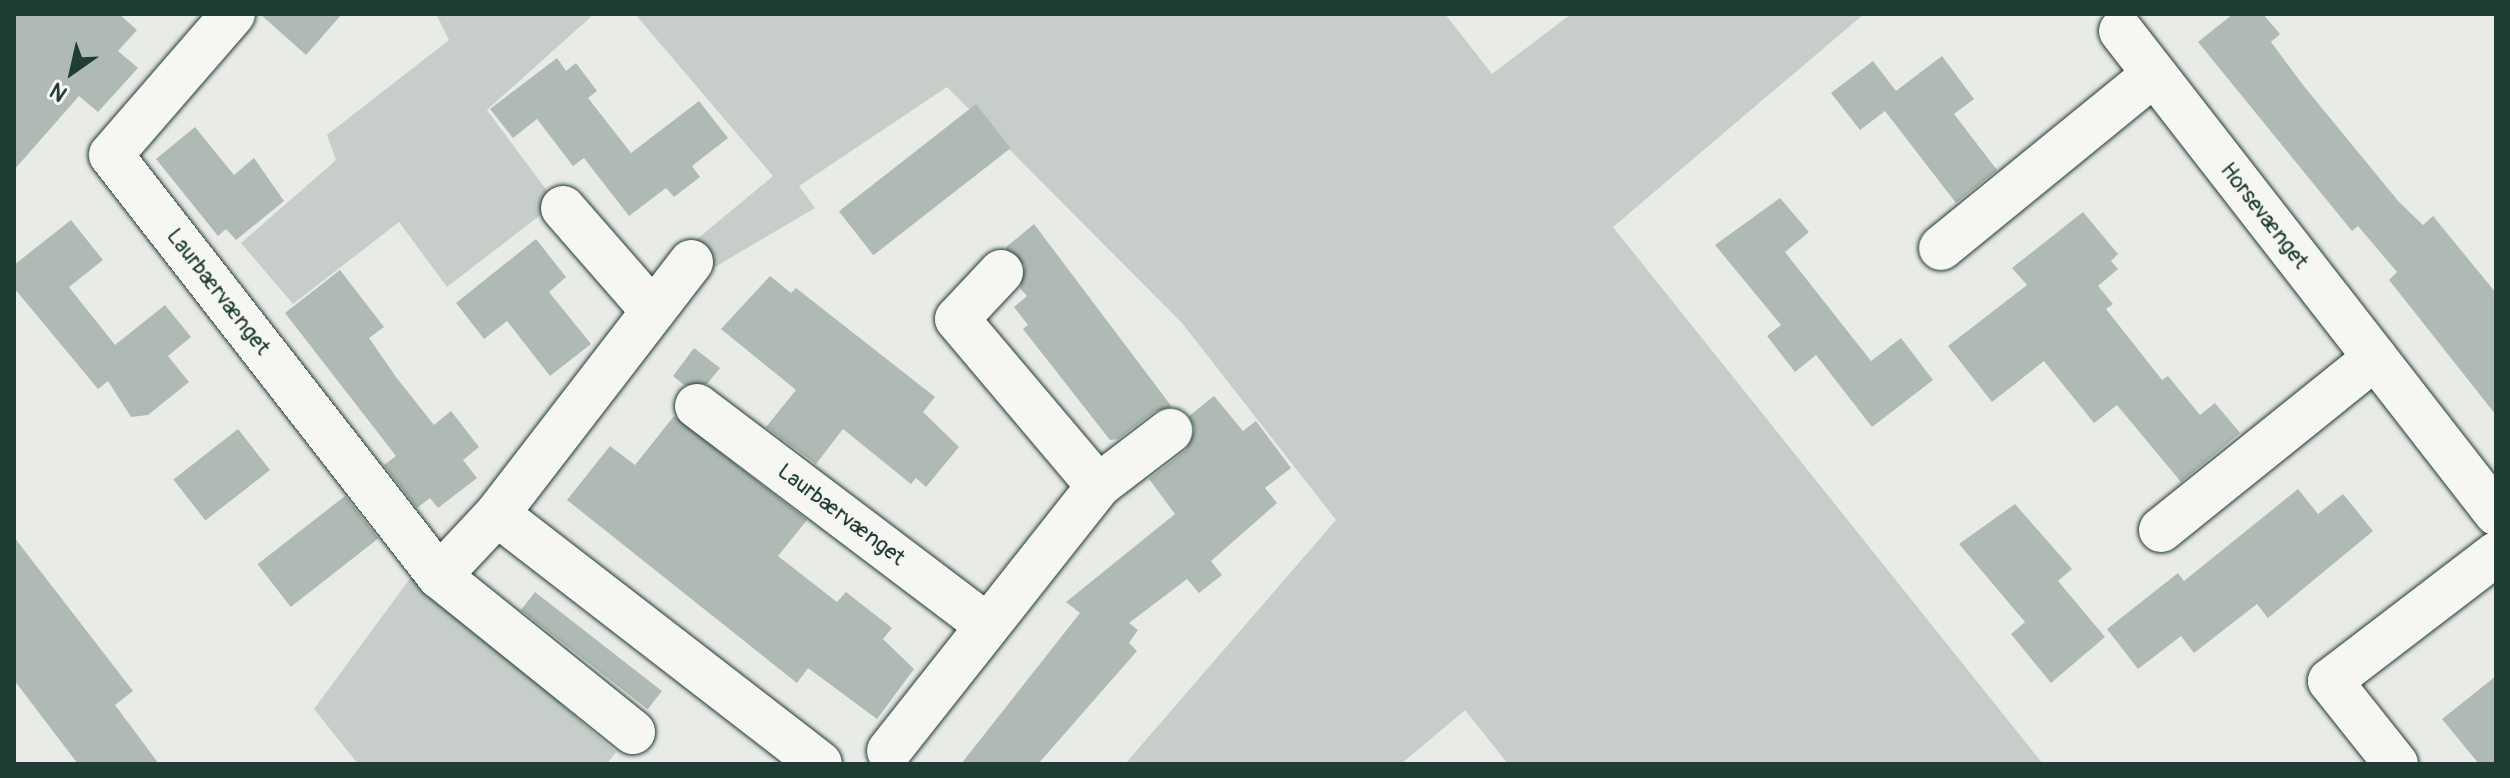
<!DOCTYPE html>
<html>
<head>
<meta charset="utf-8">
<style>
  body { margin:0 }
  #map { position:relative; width:2510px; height:778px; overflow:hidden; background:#e9ebe7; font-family:Pangolin,sans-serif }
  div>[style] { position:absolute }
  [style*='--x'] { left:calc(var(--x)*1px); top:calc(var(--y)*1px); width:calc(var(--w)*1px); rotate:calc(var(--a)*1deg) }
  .green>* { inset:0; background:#c7cec9 }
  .building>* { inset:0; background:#b0bab5; transform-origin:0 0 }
  .roads { filter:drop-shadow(0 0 2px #1f3d34) drop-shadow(0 0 2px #1f3d34) }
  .minor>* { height:44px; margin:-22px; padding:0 22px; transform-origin:22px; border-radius:22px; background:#f6f6f2 }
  span { translate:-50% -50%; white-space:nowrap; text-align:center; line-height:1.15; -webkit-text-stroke:8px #f6f6f2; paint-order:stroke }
  .street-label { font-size:22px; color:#1f3d34 }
  .frame { position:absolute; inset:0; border:16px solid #1f3d34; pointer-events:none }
  .north { position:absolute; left:32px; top:32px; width:80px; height:80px; -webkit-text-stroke:6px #f6f6f2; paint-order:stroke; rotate:214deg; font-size:22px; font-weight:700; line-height:32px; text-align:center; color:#1f3d34 }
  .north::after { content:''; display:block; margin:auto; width:28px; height:36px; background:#1f3d34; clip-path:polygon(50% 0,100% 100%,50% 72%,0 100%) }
</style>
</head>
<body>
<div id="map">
  <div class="green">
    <div style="clip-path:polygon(436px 14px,594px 14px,487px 110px,556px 203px,447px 287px,399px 222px,293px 304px,241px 243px,336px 160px,327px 135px,449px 40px)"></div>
    <div style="clip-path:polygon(635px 14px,1445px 14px,1492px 74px,1571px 14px,1864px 14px,1613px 227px,2043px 764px,1508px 764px,1465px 710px,1401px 764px,1125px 764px,1336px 520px,1182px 323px,947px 87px,799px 186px,815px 208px,703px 274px,685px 249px,773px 176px)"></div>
    <div style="clip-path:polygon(417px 569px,461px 617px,616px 752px,607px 764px,358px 764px,314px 709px)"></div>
  </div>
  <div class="building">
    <div style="clip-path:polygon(14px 14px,119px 14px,137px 30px,118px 51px,138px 68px,98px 112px,79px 96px,14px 170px)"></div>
    <div style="clip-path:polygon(260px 14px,342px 14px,306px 55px)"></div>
    <div style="clip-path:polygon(2233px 14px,2263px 14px,2280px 34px,2271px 42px,2303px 85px,2399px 202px,2423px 225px,2433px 216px,2496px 293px,2496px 415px,2389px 280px,2397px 272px,2358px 226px,2352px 231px,2198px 42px)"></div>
    <div style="clip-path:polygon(1942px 56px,1974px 99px,1954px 114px,1997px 170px,1956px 203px,1885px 111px,1860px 130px,1831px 93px,1873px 61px,1896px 91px)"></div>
    <div style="clip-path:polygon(557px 58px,566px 71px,576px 63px,597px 91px,588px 98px,631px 153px,699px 101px,728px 138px,692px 166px,700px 177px,674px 197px,666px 188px,629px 216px,584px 158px,573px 166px,537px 119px,513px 138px,490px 109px)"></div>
    <div style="left:976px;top:104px;width:56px;height:174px;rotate:52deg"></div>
    <div style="clip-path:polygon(195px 127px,234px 175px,254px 158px,284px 201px,236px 240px,226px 229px,218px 236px,156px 159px)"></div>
    <div style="clip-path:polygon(1780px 198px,1809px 232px,1785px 252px,1871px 361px,1901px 338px,1933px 380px,1872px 427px,1816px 355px,1795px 372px,1767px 336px,1781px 325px,1715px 245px)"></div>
    <div style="clip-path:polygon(2083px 212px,2118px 254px,2111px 261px,2118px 269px,2098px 286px,2113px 304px,2106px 309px,2162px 380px,2168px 376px,2200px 415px,2215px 403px,2240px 433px,2181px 482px,2117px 405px,2094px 423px,2044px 361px,1992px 402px,1948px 346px,2027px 285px,2012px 268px)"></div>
    <div style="clip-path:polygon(71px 220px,103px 260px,69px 287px,115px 345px,165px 305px,191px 337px,168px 356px,189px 382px,148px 415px,131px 417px,108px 381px,98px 389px,14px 288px,14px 265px)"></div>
    <div style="clip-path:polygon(1034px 224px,1172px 407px,1155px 411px,1118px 439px,1110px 440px,1023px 329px,1028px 325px,1014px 307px,1027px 296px,1020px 288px,1025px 266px,1005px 248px)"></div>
    <div style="clip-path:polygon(536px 239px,566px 277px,549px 292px,591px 344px,550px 376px,507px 321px,484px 339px,456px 303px)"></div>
    <div style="clip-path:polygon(340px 270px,384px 327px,369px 338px,396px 377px,434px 425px,451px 411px,479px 447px,463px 460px,477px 478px,438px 508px,430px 498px,417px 508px,384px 465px,396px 456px,285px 313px)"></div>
    <div style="clip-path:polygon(770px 276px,791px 293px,796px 288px,935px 397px,923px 412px,959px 447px,926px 487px,916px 478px,911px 484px,843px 429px,816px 464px,766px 427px,796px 390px,721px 329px)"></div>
    <div style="clip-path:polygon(694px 348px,720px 368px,707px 384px,684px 385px,673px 376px)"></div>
    <div style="clip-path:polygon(1214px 396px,1243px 431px,1256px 421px,1291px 468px,1265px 488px,1277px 503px,1211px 561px,1222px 575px,1199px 593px,1187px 579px,1129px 623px,1138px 630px,1129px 643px,1137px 651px,1038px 764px,961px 764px,1080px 613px,1066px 602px,1175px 514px,1149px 479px,1186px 450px,1195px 429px,1189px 416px)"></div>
    <div style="clip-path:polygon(674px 416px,807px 520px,778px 556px,837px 602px,846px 592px,892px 628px,883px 639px,914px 669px,877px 719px,808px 668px,797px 683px,567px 500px,610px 446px,635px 465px)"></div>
    <div style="left:238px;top:429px;width:52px;height:82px;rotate:52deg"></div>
    <div style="clip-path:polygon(2298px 489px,2318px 514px,2343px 494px,2373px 531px,2268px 618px,2257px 604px,2194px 653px,2181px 636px,2138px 669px,2107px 629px,2178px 573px,2184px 581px)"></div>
    <div style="left:345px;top:496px;width:54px;height:111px;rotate:52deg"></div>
    <div style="clip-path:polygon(2015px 504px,2072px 569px,2058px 581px,2105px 637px,2051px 683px,2011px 634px,2025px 622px,1959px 544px)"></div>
    <div style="clip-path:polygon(14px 537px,133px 691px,115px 705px,159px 764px,78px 764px,14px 680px)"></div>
    <div style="left:535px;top:592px;width:161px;height:23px;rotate:38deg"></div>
    <div style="clip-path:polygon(2496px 676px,2496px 764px,2479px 764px,2442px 719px)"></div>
  </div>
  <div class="roads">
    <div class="minor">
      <div style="--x:233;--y:14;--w:186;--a:130.9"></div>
      <div style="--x:111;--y:155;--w:534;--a:52.08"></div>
      <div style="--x:439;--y:576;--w:85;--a:-46.9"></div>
      <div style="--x:497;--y:514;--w:318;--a:-52.4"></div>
      <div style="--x:2121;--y:31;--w:611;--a:52.12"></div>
      <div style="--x:563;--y:208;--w:137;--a:48.9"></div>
      <div style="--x:1941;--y:248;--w:275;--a:-39.2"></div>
      <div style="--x:1001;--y:272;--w:64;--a:133.1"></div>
      <div style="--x:957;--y:319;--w:219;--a:49.8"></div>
      <div style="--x:697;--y:406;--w:361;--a:37.1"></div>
      <div style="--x:497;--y:514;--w:408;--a:37.7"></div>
      <div style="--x:2161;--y:530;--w:275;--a:-38.8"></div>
      <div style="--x:439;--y:576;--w:249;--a:38.8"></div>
      <div style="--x:889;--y:751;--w:337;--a:-51.7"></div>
      <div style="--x:1098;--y:486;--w:91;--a:-37.4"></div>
      <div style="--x:2396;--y:764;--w:106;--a:-128.5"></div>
      <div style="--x:2330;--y:681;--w:209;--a:-37.4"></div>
    </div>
  </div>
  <div class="street-label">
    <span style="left:2264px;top:216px;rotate:52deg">Horsevænget</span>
    <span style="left:218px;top:292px;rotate:52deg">Laurbærvænget</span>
    <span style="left:841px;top:515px;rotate:37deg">Laurbærvænget</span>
  </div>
  <div class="frame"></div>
  <div class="north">N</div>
</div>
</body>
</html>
